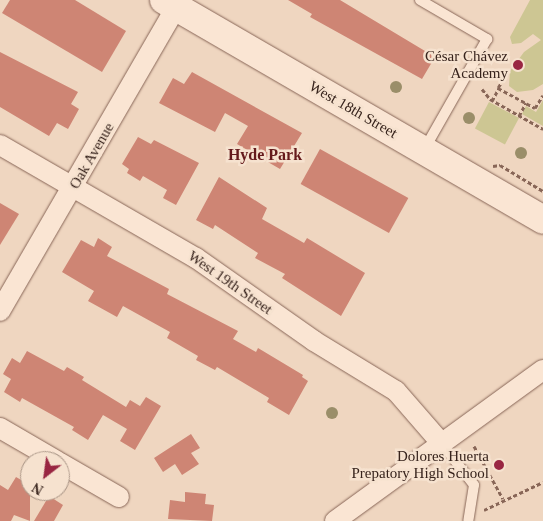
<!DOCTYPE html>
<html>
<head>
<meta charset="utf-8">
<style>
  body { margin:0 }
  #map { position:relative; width:543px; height:521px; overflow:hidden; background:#efd6c0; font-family:"Times New Roman",serif }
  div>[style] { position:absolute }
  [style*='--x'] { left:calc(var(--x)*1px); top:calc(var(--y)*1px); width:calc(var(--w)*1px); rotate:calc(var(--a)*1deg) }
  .green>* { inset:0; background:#cdc693; transform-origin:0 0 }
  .building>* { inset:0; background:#ce8574; transform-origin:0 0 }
  .path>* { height:3px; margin-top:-1.5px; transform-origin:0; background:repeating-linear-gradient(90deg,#886657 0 4px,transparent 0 6.5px) }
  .roads { filter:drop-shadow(0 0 1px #886657) drop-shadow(0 0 1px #886657) }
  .lane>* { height:10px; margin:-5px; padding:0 5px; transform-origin:5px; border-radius:5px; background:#fae5d3 }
  .street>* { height:20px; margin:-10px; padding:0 10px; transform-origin:10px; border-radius:10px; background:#fae5d3 }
  .secondary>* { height:28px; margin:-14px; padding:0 14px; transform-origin:14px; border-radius:14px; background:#fae5d3 }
  .trees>* { width:12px; height:12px; margin:-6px; border-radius:50%; background:#9a8e69 }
  .dots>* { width:14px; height:14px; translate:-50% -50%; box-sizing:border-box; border:2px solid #f6e2cf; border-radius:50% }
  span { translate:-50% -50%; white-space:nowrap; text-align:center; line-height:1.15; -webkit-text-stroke:5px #f6e2cf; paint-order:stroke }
  .poi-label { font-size:15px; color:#37231c }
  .right { translate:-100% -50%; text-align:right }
  .street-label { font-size:15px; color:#37231c }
  .neighbourhood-label { font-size:16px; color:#651a1c; font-weight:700 }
  .north { position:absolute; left:20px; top:451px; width:50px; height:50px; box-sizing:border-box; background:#f6e2cf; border:1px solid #aa9687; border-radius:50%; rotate:210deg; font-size:14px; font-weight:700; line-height:20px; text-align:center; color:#37231c }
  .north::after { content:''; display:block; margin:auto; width:18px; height:22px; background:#992642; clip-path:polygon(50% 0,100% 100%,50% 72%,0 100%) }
</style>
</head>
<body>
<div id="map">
  <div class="green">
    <div style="clip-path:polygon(530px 0,543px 0,543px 84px,533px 90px,517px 92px,509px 86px,510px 71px,524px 52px,541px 40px,533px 34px,521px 43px,512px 44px,510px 37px)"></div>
    <div style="clip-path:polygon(543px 100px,543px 126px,522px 114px,526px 106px,536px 112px)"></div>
    <div style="left:489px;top:102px;width:34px;height:30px;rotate:28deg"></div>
  </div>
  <div class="building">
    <div style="clip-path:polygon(10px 0,75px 0,126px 31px,102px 72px,2px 13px)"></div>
    <div style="clip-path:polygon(288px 0,340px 0,435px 57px,422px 79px,310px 17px,312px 14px)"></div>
    <div style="clip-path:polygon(0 52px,78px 92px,71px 104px,79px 109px,68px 129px,57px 123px,49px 136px,0 107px)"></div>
    <div style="clip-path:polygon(192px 72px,302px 133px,280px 169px,237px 144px,248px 126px,225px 113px,215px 132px,159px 103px,173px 78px,184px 84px)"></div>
    <div style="clip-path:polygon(138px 137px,151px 144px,154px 140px,199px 163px,176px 205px,163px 198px,167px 190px,143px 176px,140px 181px,127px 173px,129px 169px,122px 164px)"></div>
    <div style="left:320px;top:149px;width:101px;height:40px;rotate:29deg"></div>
    <div style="clip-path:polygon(219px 177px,267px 208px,262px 219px,304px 243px,307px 238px,365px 273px,341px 316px,282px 278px,285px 274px,255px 258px,258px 253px,215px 225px,213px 229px,196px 220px)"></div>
    <div style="clip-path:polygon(0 203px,19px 214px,0 245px)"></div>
    <div style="clip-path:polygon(98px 238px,112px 247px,107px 256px,169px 289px,167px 294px,238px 331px,233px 339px,256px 352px,258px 348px,303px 375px,302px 377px,308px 381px,289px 415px,267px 402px,269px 398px,217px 367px,215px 370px,196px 360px,198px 356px,167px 338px,170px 332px,123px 306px,117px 317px,88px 301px,94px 291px,62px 272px,81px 240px,94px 247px)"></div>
    <div style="clip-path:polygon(27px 351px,64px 371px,67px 367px,84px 377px,82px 380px,126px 407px,130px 400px,140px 406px,146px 397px,161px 406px,135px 450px,120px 441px,127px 429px,103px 415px,88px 440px,72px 430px,74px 427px,22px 398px,20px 402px,4px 392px,11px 379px,3px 374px,12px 358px,20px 363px)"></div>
    <div style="clip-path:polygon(191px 434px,200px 448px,191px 453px,199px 464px,182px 475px,175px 464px,163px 472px,154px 458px)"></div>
    <div style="clip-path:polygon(16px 477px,30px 485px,30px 521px,14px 515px,11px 521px,0 521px,0 485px,8px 490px)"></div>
    <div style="clip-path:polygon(185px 492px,206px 494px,205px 504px,214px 505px,212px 521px,168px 519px,170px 500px,185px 502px)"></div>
    <div style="clip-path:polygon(49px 496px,63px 505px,54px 521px,34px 521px)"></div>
  </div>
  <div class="path">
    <div style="--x:507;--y:73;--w:17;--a:121"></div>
    <div style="--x:498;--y:88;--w:42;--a:28.4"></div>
    <div style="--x:535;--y:108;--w:15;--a:-58"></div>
    <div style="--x:482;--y:89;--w:13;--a:51"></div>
    <div style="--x:490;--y:99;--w:61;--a:29.5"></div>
    <div style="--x:492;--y:101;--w:15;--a:-62"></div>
    <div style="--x:519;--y:116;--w:15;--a:-62"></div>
    <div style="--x:493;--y:166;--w:7;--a:-8"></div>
    <div style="--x:500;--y:165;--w:50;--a:31.2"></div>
    <div style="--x:474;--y:446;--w:60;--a:61.3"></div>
    <div style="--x:484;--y:510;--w:65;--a:-25.4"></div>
  </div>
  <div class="roads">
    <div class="lane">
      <div style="--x:420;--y:0;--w:78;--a:30.2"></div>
      <div style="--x:487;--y:39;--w:128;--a:119.6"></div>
      <div style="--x:442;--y:444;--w:52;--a:52"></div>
      <div style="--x:474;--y:485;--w:36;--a:99"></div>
    </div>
    <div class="street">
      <div style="--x:0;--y:145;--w:226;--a:30"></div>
      <div style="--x:196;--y:258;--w:144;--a:35.1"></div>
      <div style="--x:314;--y:341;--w:96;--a:31.4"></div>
      <div style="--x:396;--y:391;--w:70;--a:49"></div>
      <div style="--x:0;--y:311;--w:359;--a:-59.9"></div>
      <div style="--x:0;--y:428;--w:66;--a:30.1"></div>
      <div style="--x:60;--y:463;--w:68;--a:30"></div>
      <div style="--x:335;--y:521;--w:257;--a:-36"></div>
    </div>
    <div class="secondary">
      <div style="--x:164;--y:0;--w:438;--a:30.1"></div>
    </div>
  </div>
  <div class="trees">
    <div style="left:396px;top:87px"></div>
    <div style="left:469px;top:118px"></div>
    <div style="left:521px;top:153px"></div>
    <div style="left:332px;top:413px"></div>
  </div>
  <div class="dots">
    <div style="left:518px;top:65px;background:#992642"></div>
    <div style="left:499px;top:465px;background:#992642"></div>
  </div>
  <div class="poi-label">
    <span class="right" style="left:508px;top:65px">César Chávez<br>Academy</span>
    <span class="right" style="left:489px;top:465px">Dolores Huerta<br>Prepatory High School</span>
  </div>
  <div class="street-label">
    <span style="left:353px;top:110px;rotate:30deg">West 18th Street</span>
    <span style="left:92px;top:156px;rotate:-60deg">Oak Avenue</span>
    <span style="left:230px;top:283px;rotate:35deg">West 19th Street</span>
  </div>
  <div class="neighbourhood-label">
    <span style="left:265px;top:155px">Hyde Park</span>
  </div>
  <div class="north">N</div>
</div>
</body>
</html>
